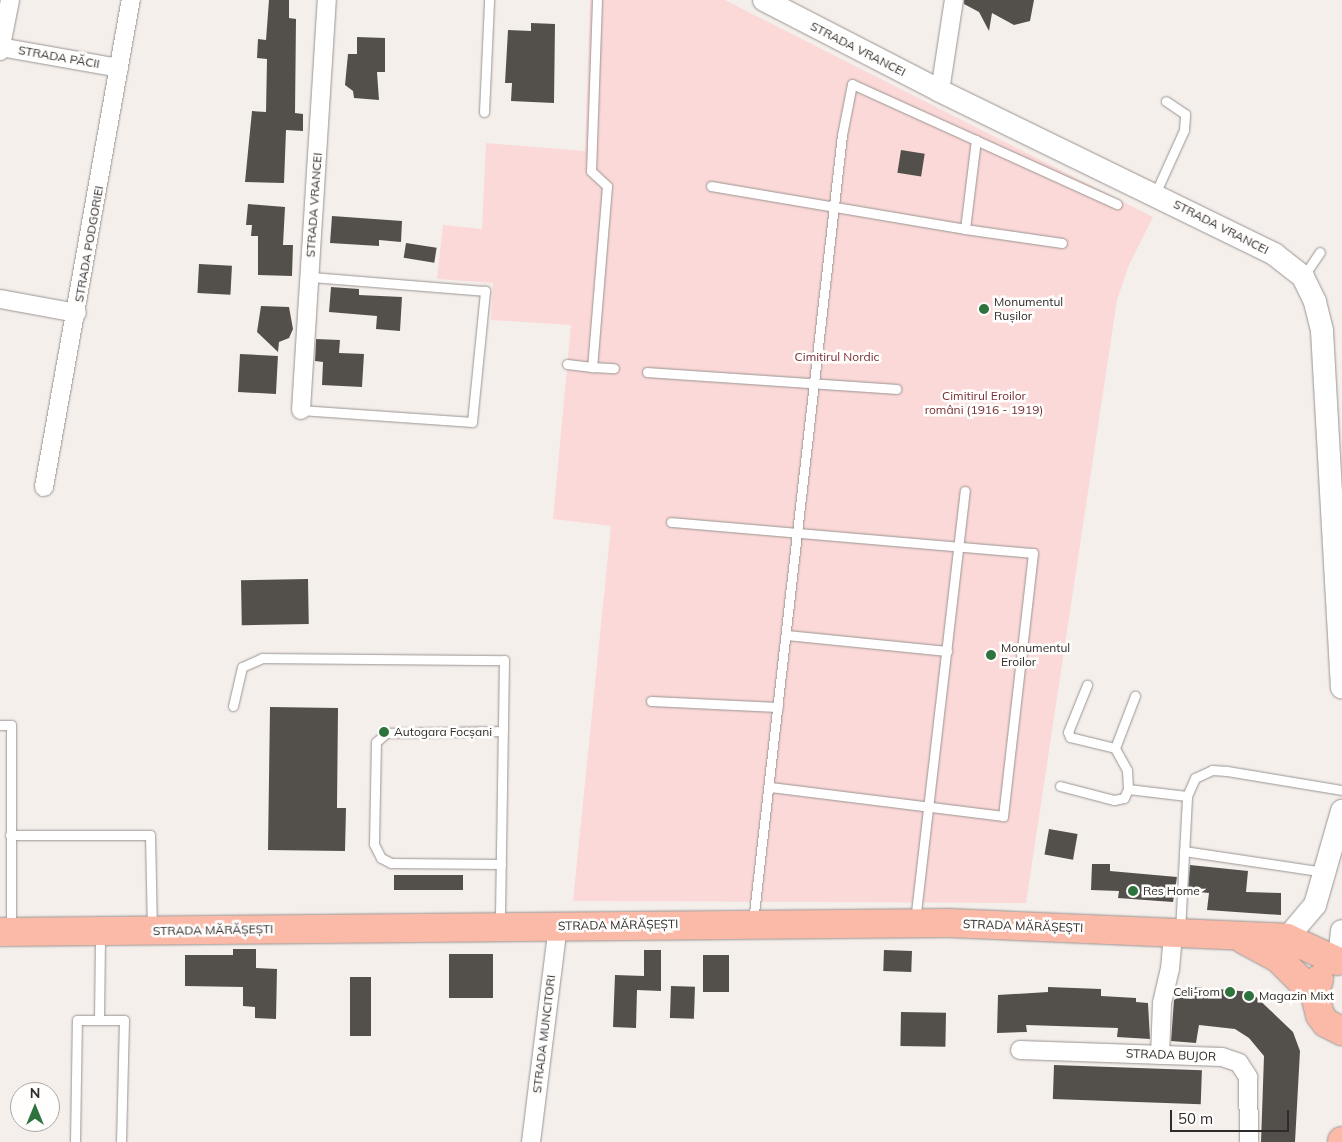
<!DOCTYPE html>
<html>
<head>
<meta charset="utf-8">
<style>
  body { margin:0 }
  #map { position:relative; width:1342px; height:1142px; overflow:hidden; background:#f5efec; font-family:Mulish,sans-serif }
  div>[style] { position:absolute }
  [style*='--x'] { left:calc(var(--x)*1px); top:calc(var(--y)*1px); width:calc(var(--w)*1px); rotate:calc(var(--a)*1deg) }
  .green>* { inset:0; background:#fbd9d8 }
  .building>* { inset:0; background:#53504c; transform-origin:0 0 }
  .roads { filter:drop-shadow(0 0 1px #999491) drop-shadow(0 0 1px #999491) }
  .service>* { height:9px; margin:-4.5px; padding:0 4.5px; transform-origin:4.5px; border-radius:4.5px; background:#fff }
  .minor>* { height:18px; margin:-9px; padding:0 9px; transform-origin:9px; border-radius:9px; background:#fff }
  .tertiary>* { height:22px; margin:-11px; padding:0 11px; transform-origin:11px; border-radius:11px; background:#fff }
  .primary>* { height:28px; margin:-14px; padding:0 14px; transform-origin:14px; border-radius:14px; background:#fbbaa7 }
  .dots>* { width:14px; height:14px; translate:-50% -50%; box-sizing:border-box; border:2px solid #fffefd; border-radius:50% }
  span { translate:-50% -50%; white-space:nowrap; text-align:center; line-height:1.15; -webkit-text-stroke:5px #fffefd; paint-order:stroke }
  .street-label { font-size:12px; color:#2e2c2b }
  .poi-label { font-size:12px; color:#2e2c2b }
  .left { translate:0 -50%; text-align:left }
  .right { translate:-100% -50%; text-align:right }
  .park-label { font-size:12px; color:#763034 }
  .north { position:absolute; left:10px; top:1082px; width:50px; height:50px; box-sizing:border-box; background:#fffefd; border:1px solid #abaaa9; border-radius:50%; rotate:0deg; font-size:14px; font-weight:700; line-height:20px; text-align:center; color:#2e2c2b }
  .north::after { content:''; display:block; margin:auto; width:18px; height:22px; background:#2e733e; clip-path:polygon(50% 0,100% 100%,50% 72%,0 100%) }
  .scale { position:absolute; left:1170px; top:1110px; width:119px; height:22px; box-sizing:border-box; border:2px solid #2e2c2b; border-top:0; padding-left:6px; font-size:15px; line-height:18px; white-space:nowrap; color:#2e2c2b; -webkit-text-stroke:4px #fffefd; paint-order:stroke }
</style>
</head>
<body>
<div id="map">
  <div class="green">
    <div style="clip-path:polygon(590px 0,725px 0,1153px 217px,1129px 265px,1117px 300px,1026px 903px,573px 901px,611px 526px,553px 519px,571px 325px,491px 320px,493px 283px,437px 279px,443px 225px,482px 229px,486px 143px,585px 151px)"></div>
  </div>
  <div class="building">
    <div style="clip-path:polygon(269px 0,289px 0,289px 18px,296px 19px,295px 113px,303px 114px,303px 131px,286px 130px,284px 183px,245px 182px,252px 111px,266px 112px,267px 59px,257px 58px,258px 39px,266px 40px)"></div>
    <div style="clip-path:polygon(964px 0,1034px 0,1030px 21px,1014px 25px,992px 13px,989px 31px,979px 12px,964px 4px)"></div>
    <div style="clip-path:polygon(531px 23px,555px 24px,554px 103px,511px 101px,512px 83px,505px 83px,508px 30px,531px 31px)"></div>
    <div style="clip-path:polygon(357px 37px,385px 38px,385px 72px,377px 72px,379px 100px,354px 98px,353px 91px,345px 85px,348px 54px,357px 54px)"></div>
    <div style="left:901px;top:150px;width:24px;height:23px;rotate:9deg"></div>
    <div style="clip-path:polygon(248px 204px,285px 207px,283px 245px,293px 245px,292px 276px,258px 275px,258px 236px,251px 236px,252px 225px,246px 225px)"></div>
    <div style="clip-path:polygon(332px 216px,402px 221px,401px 242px,379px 240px,379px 246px,330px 243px)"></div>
    <div style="left:406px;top:243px;width:31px;height:15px;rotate:9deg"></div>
    <div style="left:199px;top:264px;width:33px;height:29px;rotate:3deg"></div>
    <div style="clip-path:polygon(331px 287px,359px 289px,359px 295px,402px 297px,400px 331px,376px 329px,377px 316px,329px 312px)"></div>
    <div style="clip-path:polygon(261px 306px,289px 307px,293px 329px,289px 338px,279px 342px,278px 352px,257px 332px)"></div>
    <div style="clip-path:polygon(316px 339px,340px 340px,339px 353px,364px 354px,362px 387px,322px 385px,323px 362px,315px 361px)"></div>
    <div style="left:240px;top:354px;width:38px;height:38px;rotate:3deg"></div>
    <div style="left:308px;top:579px;width:45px;height:67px;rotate:89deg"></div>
    <div style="clip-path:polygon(270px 707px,338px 708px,337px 808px,346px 808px,345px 851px,268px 850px)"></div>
    <div style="left:1049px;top:829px;width:29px;height:26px;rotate:10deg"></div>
    <div style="clip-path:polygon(1092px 864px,1110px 864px,1110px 871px,1177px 877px,1173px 902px,1118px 898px,1119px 891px,1091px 890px)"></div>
    <div style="clip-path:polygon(1190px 865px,1248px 871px,1246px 892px,1281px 893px,1281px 915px,1207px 910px,1209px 893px,1188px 891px)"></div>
    <div style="left:463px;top:875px;width:15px;height:69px;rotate:90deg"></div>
    <div style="clip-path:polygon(233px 949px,256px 949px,256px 968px,277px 969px,276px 1019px,255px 1018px,255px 1007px,243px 1006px,243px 987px,185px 986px,185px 955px,233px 955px)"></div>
    <div style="clip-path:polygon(644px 950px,661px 950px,661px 991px,637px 990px,636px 1028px,613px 1027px,615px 975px,644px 976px)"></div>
    <div style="left:884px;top:950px;width:28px;height:21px;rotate:2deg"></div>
    <div style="left:449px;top:954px;width:44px;height:44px"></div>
    <div style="left:703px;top:955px;width:26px;height:37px"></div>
    <div style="left:350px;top:977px;width:21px;height:59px"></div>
    <div style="left:671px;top:986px;width:24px;height:32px;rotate:2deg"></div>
    <div style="clip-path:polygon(1048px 987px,1101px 989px,1101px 996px,1136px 998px,1136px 1002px,1148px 1003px,1150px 1039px,1117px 1037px,1118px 1028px,1026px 1025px,1027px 1032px,997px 1033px,998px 995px,1048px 992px)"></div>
    <div style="clip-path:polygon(1195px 987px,1251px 992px,1293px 1032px,1300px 1051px,1295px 1142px,1261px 1142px,1264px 1056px,1249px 1038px,1235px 1029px,1199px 1025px,1196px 1043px,1171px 1041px,1174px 1000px)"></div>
    <div style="left:901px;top:1012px;width:45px;height:34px;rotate:1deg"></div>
    <div style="left:1054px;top:1065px;width:148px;height:34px;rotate:2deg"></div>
  </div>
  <div class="roads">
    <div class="service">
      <div style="--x:597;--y:0;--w:171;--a:92"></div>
      <div style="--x:591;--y:171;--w:22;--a:43"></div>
      <div style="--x:607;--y:186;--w:182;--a:94.7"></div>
      <div style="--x:592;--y:367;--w:22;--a:3"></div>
      <div style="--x:484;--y:112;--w:112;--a:-87.4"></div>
      <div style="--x:711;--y:186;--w:258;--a:9.6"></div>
      <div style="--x:965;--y:229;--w:90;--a:-83"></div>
      <div style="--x:1155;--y:194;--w:70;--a:-65.6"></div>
      <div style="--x:1184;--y:130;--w:16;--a:-86"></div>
      <div style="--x:1185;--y:114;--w:23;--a:-146"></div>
      <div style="--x:965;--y:229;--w:98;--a:8.2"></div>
      <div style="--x:1303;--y:277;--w:30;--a:-56"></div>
      <div style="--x:567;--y:364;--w:25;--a:7"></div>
      <div style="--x:647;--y:372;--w:250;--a:3.9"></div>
      <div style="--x:301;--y:410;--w:171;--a:4"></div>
      <div style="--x:472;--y:422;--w:132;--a:-84.3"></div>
      <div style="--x:485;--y:291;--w:176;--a:-175.4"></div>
      <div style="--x:671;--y:522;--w:363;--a:4.9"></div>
      <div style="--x:1033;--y:553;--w:265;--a:96.5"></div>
      <div style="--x:1003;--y:816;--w:236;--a:-172.9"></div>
      <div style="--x:786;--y:635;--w:162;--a:5.7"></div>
      <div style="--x:651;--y:701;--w:127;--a:2.7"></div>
      <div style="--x:233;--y:706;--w:40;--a:-77"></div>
      <div style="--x:242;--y:667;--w:22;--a:-24"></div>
      <div style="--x:262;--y:658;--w:242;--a:0.5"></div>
      <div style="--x:504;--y:660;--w:263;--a:90.9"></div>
      <div style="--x:0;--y:725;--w:11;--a:0"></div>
      <div style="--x:11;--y:725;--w:204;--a:90"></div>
      <div style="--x:1115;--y:748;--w:56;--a:-69"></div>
      <div style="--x:1060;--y:786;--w:56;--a:14.5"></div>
      <div style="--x:1114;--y:800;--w:10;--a:-11"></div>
      <div style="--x:1124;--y:798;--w:10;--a:-66"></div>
      <div style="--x:1128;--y:789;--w:19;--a:-93"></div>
      <div style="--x:1127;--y:770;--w:25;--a:-119"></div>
      <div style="--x:1115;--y:748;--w:46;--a:-166.3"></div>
      <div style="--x:1070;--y:737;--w:5;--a:-112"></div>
      <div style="--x:1068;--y:732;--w:51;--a:-68"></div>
      <div style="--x:1128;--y:789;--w:59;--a:6.8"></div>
      <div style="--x:10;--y:835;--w:140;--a:0"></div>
      <div style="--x:150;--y:835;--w:92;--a:88.8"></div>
      <div style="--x:1184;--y:851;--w:143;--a:8.5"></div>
      <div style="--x:501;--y:864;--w:110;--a:-179.5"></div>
      <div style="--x:391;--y:863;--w:11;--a:-153"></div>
      <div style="--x:381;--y:858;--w:16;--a:-117"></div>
      <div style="--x:374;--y:844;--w:102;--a:-88.9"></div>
      <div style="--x:376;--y:742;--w:13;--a:-42"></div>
      <div style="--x:386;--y:733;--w:117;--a:-1"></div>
      <div style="--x:915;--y:921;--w:433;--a:-83.4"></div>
      <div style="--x:753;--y:922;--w:792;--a:-83.55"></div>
      <div style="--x:842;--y:135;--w:52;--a:-78.9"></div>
      <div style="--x:852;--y:84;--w:291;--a:24.4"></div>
      <div style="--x:1180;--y:931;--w:135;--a:-87"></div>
      <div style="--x:1187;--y:796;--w:20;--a:-66"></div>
      <div style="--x:1195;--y:778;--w:19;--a:-25"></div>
      <div style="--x:1212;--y:770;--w:15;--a:4"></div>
      <div style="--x:1227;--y:771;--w:117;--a:9.4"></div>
      <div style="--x:99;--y:1020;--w:86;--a:-89.3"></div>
      <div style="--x:75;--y:1142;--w:122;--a:-89.1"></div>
      <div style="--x:77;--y:1020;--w:47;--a:0"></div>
      <div style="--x:124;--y:1020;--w:122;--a:91.4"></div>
    </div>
    <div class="minor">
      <div style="--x:0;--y:47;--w:121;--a:10"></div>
      <div style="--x:0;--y:51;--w:52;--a:-78.9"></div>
      <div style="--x:940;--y:91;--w:92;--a:-81.3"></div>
      <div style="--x:0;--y:299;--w:78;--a:10.3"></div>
      <div style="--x:301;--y:410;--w:411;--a:-86.4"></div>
      <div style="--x:44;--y:487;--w:495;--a:-79.9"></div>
      <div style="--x:1020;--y:1050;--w:202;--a:2"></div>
      <div style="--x:1222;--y:1057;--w:18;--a:19"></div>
      <div style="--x:1239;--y:1063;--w:17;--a:57"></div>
      <div style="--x:1248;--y:1077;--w:65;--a:89.1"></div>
      <div style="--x:1160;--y:1055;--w:52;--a:-87.8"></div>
      <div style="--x:1162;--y:1003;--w:35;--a:-77"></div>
      <div style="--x:1170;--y:969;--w:38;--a:-85"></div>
      <div style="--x:531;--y:1142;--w:218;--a:-82.9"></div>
    </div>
    <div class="tertiary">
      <div style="--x:764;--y:0;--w:198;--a:27.3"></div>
      <div style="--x:940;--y:91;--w:372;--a:26"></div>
      <div style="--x:1274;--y:254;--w:37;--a:38"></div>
      <div style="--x:1303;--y:277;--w:28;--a:64"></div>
      <div style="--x:1315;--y:302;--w:30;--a:76"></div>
      <div style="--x:1322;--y:331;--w:357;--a:86.8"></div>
      <div style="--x:1287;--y:938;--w:43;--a:-49.7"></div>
      <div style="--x:1315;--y:905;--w:98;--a:-74"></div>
      <div style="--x:1339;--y:959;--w:28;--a:-84"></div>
    </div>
    <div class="primary">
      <div style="--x:0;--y:932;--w:948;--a:-0.54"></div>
      <div style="--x:948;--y:923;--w:339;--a:2.5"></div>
      <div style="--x:1287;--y:938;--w:55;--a:24.7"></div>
      <div style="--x:1244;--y:940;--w:38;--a:28"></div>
      <div style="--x:1278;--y:958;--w:52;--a:45"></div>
      <div style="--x:1319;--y:979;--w:16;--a:104"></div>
      <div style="--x:1315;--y:995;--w:21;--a:76"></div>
      <div style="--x:1320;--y:1015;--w:10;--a:53"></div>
      <div style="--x:1326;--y:1023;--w:18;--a:27"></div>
      <div style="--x:1342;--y:1142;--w:1;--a:-90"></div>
    </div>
  </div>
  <div class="dots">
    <div style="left:984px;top:309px;background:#2e733e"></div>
    <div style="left:991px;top:655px;background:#2e733e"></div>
    <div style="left:384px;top:732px;background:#2e733e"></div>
    <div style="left:1133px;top:891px;background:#2e733e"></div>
    <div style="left:1230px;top:992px;background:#2e733e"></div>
    <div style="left:1249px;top:996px;background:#2e733e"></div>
  </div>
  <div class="street-label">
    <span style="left:858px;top:49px;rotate:27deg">STRADA VRANCEI</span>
    <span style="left:59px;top:57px;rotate:10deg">STRADA PĂCII</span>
    <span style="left:314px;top:205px;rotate:-86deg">STRADA VRANCEI</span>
    <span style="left:1221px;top:227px;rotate:27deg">STRADA VRANCEI</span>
    <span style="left:89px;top:244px;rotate:-80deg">STRADA PODGORIEI</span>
    <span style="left:618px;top:925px;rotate:-1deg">STRADA MĂRĂȘEȘTI</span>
    <span style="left:1023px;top:926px;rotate:2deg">STRADA MĂRĂȘEȘTI</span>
    <span style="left:213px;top:930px;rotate:-1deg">STRADA MĂRĂȘEȘTI</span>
    <span style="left:544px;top:1034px;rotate:-83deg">STRADA MUNCITORI</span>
    <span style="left:1171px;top:1055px;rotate:2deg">STRADA BUJOR</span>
  </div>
  <div class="poi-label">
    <span class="left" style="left:994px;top:309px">Monumentul<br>Rușilor</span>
    <span class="left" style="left:1001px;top:655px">Monumentul<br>Eroilor</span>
    <span class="left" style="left:394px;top:732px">Autogara Focșani</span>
    <span class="left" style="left:1143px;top:891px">Res Home</span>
    <span class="right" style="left:1220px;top:992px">Celi-rom</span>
    <span class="left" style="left:1259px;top:996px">Magazin Mixt</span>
  </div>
  <div class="park-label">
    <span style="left:837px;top:357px">Cimitirul Nordic</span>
    <span style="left:984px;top:403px">Cimitirul Eroilor<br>români (1916 - 1919)</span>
  </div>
  <div class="north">N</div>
  <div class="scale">50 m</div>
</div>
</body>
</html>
